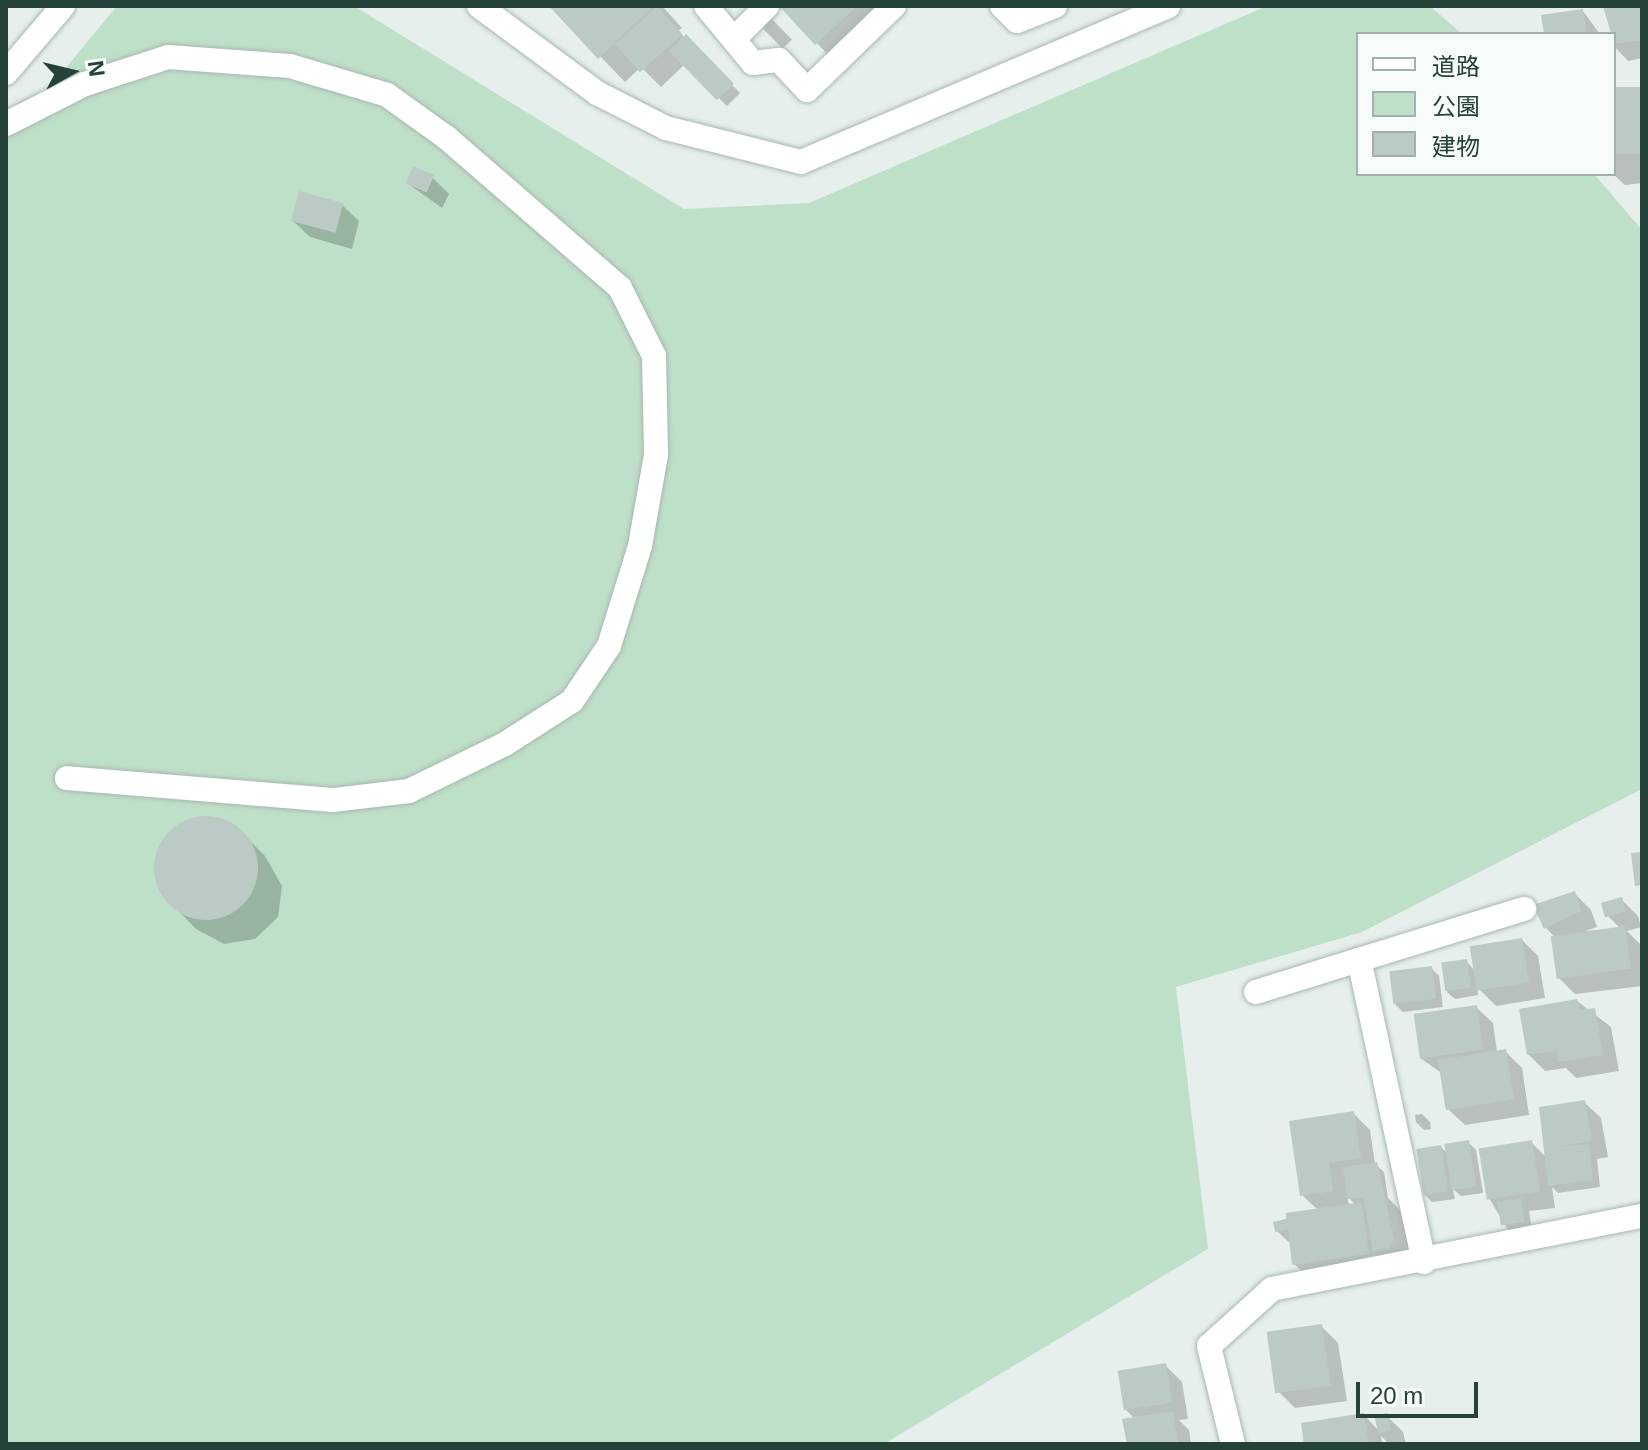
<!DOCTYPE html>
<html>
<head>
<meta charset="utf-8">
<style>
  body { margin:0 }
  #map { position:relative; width:1648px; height:1450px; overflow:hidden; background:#e6efeb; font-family:Helvetica,"Noto Sans JP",sans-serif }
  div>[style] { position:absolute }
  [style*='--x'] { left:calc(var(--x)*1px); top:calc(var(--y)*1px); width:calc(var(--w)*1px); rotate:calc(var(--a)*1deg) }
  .green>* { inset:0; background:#bfe0c8 }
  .shadow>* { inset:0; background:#0003; transform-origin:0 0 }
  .building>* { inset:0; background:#bbcac4; transform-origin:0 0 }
  .round { border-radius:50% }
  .roads { filter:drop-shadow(0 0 2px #a8b8b2) drop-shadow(0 0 2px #a8b8b2) }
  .minor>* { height:24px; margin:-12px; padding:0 12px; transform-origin:12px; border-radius:12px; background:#fff }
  span { translate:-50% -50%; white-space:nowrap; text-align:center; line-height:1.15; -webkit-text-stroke:6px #f7fbf9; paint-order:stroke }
  .frame { position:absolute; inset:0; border:8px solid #24423a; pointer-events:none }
  .legend { position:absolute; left:1356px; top:32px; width:260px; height:144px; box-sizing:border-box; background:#f7fbf9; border:2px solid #a3b1ad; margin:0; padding:10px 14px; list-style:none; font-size:24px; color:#24423a }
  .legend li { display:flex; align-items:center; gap:16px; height:40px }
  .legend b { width:40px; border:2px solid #a3b1ad }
  .north { position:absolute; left:32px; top:32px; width:80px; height:80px; -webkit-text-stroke:6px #f7fbf9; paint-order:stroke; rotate:82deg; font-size:22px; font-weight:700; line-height:32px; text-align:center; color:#24423a }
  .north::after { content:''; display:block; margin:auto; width:28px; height:36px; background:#24423a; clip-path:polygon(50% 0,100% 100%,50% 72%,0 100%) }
  .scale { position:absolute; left:1356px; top:1382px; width:122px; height:36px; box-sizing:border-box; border:4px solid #24423a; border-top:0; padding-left:10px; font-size:24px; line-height:28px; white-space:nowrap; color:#24423a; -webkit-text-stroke:6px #f7fbf9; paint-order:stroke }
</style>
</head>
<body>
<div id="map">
  <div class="green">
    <div style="clip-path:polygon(117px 6px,354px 6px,684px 209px,809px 203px,1267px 6px,1430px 6px,1462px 34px,1358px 34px,1358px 174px,1594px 174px,1642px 230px,1642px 789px,1362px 932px,1176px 987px,1208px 1249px,884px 1444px,6px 1444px,6px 140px)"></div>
  </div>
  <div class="shadow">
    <div style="clip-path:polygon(552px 6px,662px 6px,682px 28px,678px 31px,740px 93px,727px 106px,685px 64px,661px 87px,641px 67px,625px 82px)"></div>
    <div style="clip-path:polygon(781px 6px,908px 6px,841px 68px)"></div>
    <div style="clip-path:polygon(1606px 6px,1642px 6px,1642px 58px,1628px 61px,1614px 46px)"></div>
    <div style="clip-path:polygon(1583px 11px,1600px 34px,1546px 34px)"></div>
    <div style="left:769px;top:16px;width:33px;height:13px;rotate:46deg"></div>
    <div style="clip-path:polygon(1642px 89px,1642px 183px,1625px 185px,1613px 174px,1614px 94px)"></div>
    <div style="clip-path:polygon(432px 177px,449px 194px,442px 208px,407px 183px)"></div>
    <div style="clip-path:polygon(342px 205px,359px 221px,352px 249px,310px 237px,293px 221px)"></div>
    <div style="clip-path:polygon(208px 818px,239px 830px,265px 856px,282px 886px,278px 917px,255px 939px,224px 944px,196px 929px,171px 903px,157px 874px,157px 857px,176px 829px)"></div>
    <div style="clip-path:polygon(1574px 893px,1591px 910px,1597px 927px,1585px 931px,1621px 929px,1607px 915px,1621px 899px,1638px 916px,1641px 927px,1627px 931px,1641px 945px,1642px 986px,1575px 994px,1558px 977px,1554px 936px,1542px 924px)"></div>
    <div style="clip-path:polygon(1522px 940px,1538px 956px,1545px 998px,1496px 1006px,1477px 987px,1478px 995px,1455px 999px,1447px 992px,1466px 961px,1476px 972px)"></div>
    <div style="clip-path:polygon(1431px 968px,1439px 976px,1443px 1007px,1403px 1012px,1395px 1004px)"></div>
    <div style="clip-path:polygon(1577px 1001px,1611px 1027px,1619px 1071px,1576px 1078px,1566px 1068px,1545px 1071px,1528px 1054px)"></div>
    <div style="clip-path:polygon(1476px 1007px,1493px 1023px,1497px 1052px,1505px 1051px,1522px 1068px,1529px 1115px,1465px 1125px,1448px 1109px,1443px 1074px,1420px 1058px)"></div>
    <div style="clip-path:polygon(1584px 1102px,1601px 1118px,1608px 1157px,1597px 1159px,1600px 1187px,1558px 1193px,1552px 1187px,1555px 1208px,1529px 1211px,1532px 1229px,1510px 1233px,1489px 1198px,1531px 1142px,1546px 1157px)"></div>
    <div style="clip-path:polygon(evenodd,1353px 1113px,1370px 1130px,1375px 1164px,1384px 1172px,1388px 1198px,1402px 1212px,1410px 1256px,1311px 1280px,1294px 1264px,1292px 1245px,1277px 1231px,1318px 1210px,1302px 1195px,1353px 1113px,1347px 1196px,1356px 1205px,1349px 1206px,1347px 1196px)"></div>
    <div style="clip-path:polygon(1422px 1114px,1430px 1122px,1431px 1129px,1424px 1130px,1416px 1122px,1415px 1115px)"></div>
    <div style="clip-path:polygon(1468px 1142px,1476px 1150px,1483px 1193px,1461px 1196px,1453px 1189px,1455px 1199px,1432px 1202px,1424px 1194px,1441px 1147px,1448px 1154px)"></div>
    <div style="clip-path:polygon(1321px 1326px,1338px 1343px,1347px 1401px,1295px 1408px,1278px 1391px)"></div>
    <div style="clip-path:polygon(1165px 1365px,1182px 1382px,1188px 1419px,1179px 1420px,1189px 1430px,1191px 1444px,1129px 1444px,1135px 1419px,1126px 1410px)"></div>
    <div style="clip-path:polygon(1364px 1415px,1378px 1430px,1386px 1415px,1403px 1432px,1406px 1444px,1389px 1444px,1381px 1436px,1382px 1444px,1306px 1444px)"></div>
  </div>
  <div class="building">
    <div style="clip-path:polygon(549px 6px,654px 6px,598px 59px)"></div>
    <div style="left:657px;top:6px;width:38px;height:57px;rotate:48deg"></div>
    <div style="clip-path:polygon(779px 6px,857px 6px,815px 45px)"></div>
    <div style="clip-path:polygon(1603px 6px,1642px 6px,1642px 40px,1614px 44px)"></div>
    <div style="clip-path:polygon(1583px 9px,1587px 34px,1544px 34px,1541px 15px)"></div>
    <div style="left:686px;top:34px;width:69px;height:24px;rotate:46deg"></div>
    <div style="left:1642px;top:87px;width:67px;height:28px;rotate:90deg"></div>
    <div style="left:413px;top:166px;width:23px;height:19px;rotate:23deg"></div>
    <div style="left:299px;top:191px;width:46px;height:31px;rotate:15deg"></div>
    <div class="round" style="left:154px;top:816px;width:104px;height:104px"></div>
    <div style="clip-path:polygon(1642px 852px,1642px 885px,1635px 886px,1631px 853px)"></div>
    <div style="clip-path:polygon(1575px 891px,1581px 911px,1544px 929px,1533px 905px)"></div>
    <div style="left:1622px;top:897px;width:15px;height:22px;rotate:74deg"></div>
    <div style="left:1625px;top:926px;width:43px;height:75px;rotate:82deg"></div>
    <div style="left:1522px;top:938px;width:45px;height:53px;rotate:81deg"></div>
    <div style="left:1467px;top:959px;width:29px;height:26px;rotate:82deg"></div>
    <div style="left:1432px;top:966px;width:33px;height:43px;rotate:83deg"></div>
    <div style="clip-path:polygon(1577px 999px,1580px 1010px,1595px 1008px,1603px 1055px,1558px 1062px,1556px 1051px,1527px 1055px,1519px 1009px)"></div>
    <div style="left:1477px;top:1005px;width:45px;height:64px;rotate:82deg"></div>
    <div style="left:1506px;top:1049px;width:51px;height:69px;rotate:81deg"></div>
    <div style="clip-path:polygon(1585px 1100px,1592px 1141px,1555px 1147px,1589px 1144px,1593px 1180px,1548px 1186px,1539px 1107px)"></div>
    <div style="clip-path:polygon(1354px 1111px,1361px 1158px,1329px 1163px,1333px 1191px,1300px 1196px,1289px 1121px)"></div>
    <div style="left:1469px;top:1140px;width:47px;height:25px;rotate:81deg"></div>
    <div style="left:1532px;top:1140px;width:52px;height:54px;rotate:81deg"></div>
    <div style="left:1441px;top:1145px;width:47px;height:25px;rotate:81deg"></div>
    <div style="clip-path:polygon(1377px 1162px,1394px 1239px,1390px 1248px,1373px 1252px,1363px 1197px,1347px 1199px,1343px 1167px)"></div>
    <div style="left:1521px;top:1198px;width:24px;height:24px;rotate:81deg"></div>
    <div style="clip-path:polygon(1362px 1202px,1369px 1254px,1292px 1265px,1288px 1229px,1275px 1232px,1273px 1222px,1286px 1219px,1286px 1213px)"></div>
    <div style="left:1322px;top:1324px;width:62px;height:56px;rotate:82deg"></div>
    <div style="left:1166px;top:1363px;width:40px;height:49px;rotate:81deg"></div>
    <div style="clip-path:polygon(1173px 1411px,1178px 1444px,1127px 1444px,1122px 1419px)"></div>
    <div style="clip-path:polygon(1364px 1413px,1369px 1444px,1304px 1444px,1301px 1423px)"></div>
    <div style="left:1387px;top:1413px;width:18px;height:13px;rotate:77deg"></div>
  </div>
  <div class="roads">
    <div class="minor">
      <div style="--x:479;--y:6;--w:147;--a:36.4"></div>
      <div style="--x:597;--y:93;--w:77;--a:26.9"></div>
      <div style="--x:666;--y:128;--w:139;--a:14.1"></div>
      <div style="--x:801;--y:162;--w:399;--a:-23"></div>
      <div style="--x:706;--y:6;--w:74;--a:50.5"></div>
      <div style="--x:753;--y:63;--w:26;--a:-7"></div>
      <div style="--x:779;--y:60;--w:41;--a:47"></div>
      <div style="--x:807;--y:90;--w:121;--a:-44"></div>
      <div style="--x:1002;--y:6;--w:21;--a:45"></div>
      <div style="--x:1017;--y:21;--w:41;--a:-21.5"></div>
      <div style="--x:734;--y:39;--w:47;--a:-45"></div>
      <div style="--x:6;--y:73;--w:88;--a:-49.6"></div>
      <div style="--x:6;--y:124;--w:89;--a:-26.9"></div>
      <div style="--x:85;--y:84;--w:87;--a:-18"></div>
      <div style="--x:168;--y:57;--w:122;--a:4.2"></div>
      <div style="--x:290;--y:66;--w:101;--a:16.6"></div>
      <div style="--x:387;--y:95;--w:74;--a:35.6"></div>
      <div style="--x:447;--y:138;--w:229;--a:40.9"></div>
      <div style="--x:620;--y:288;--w:76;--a:63.4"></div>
      <div style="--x:654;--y:356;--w:99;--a:88.8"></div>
      <div style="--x:656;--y:455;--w:92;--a:100"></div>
      <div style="--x:640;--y:546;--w:105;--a:107.2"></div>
      <div style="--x:609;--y:646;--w:66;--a:123.9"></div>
      <div style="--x:572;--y:701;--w:80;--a:147.3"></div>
      <div style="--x:505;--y:744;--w:107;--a:153.9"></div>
      <div style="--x:409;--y:791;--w:77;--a:173.2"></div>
      <div style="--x:333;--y:800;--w:267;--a:-175.3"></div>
      <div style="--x:1256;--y:992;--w:108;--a:-17.3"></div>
      <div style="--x:1424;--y:1262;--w:309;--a:-102.1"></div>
      <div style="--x:1359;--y:960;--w:173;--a:-17.2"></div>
      <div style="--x:1233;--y:1444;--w:101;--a:-103.8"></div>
      <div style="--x:1209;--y:1346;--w:85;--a:-42.1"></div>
      <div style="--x:1272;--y:1289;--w:377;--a:-11.2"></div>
    </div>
  </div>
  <div class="frame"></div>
  <ul class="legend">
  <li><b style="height:10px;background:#fff"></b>道路</li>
  <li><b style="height:22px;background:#bfe0c8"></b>公園</li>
  <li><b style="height:22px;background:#bbcac4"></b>建物</li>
  </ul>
  <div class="north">N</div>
  <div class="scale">20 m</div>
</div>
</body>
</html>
